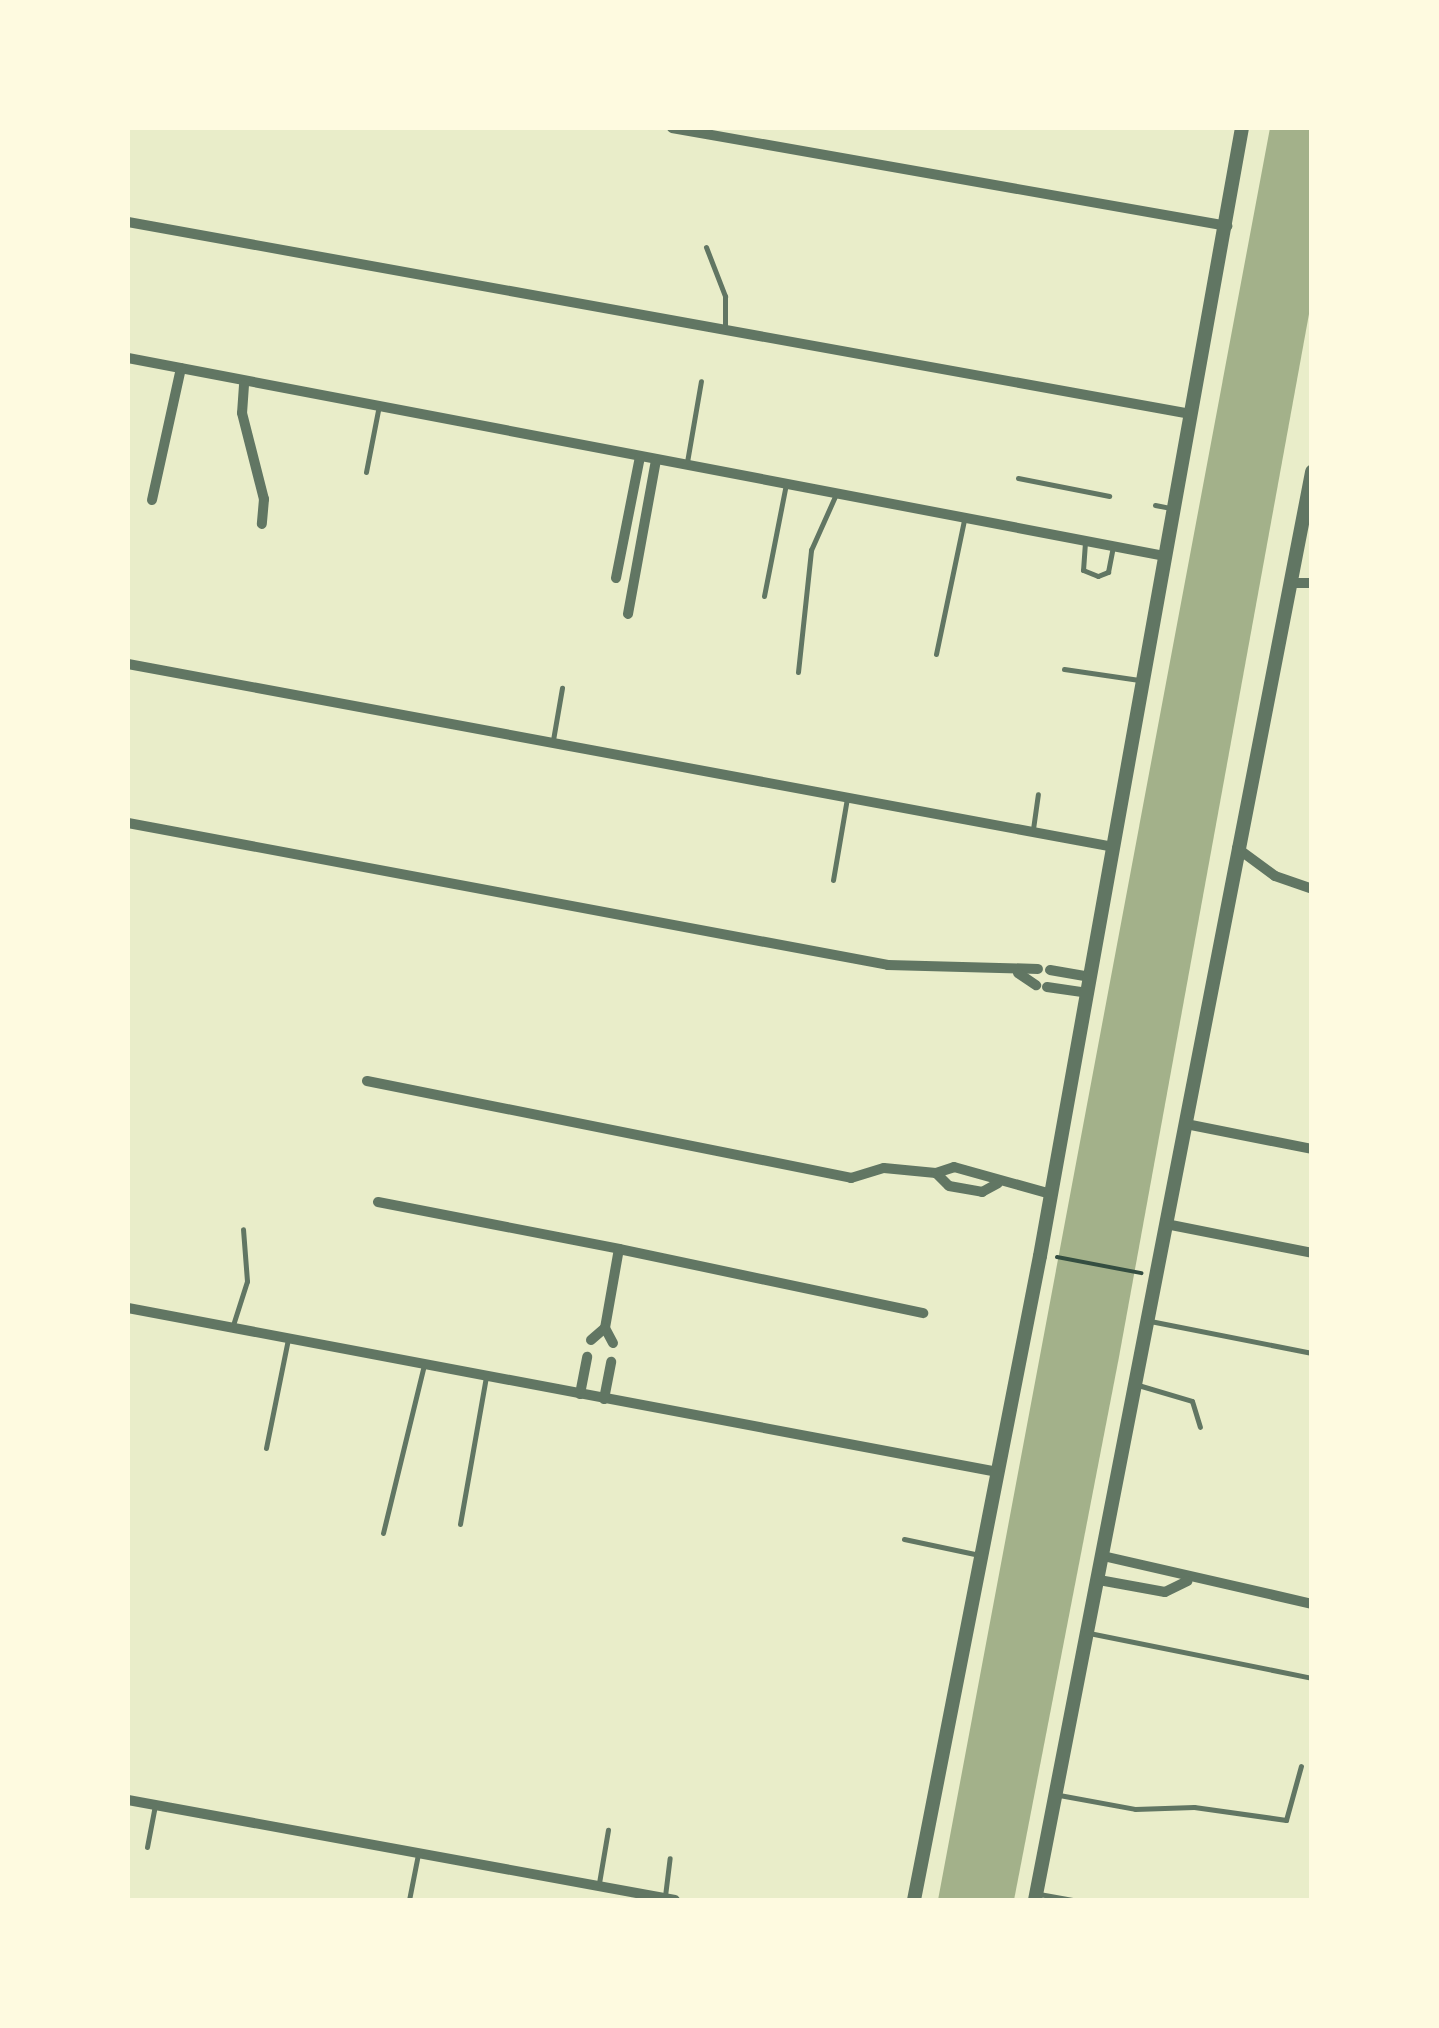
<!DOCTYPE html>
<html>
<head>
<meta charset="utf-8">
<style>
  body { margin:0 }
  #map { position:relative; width:1439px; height:2028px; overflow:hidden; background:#e9edc9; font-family:"Fira Sans Condensed",sans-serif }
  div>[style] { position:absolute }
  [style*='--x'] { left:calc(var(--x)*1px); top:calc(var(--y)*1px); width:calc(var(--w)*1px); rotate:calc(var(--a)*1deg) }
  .water>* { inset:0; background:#a3b18a }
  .path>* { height:4px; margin:-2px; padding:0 2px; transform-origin:2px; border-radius:2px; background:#344e41 }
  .service>* { height:5px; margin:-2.5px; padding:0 2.5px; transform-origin:2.5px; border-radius:2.5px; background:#617663 }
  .minor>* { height:10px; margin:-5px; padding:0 5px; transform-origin:5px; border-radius:5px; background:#617663 }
  .tertiary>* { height:14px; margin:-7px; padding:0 7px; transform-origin:7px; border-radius:7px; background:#617663 }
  span { translate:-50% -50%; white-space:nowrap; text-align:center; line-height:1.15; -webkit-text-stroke:9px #fefae0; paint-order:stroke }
  .frame { position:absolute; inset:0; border:130px solid #fefae0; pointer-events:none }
</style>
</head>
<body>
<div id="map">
  <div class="water">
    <div style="clip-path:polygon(1270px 128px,1311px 128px,1311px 303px,1119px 1357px,1014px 1900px,938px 1900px)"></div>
  </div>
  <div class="path">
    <div style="--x:1057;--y:1257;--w:86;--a:10.8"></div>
  </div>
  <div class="service">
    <div style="--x:706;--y:247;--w:53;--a:68.8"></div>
    <div style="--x:725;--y:296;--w:31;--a:90"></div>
    <div style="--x:687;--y:462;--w:82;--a:-80.2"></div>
    <div style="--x:366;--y:472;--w:63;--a:-79"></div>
    <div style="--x:1018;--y:478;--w:93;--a:11.2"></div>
    <div style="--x:1155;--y:505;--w:15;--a:11"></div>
    <div style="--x:1085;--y:542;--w:28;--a:94"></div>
    <div style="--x:1083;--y:570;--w:16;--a:22"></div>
    <div style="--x:1098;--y:576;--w:11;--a:-22"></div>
    <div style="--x:1108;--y:572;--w:26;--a:-79"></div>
    <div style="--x:764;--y:596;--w:114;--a:-78.9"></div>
    <div style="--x:936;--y:654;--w:137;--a:-78.2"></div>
    <div style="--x:1064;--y:669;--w:76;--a:8.3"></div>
    <div style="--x:798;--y:672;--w:123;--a:-83.9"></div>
    <div style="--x:811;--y:550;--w:61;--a:-65.9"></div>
    <div style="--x:553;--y:740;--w:53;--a:-80.2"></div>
    <div style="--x:1033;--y:829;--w:35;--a:-82"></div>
    <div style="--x:833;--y:880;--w:83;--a:-80.3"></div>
    <div style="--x:1150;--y:1321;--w:165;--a:11.2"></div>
    <div style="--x:233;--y:1325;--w:46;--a:-72.3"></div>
    <div style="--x:247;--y:1281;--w:52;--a:-94.4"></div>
    <div style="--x:1138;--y:1385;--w:56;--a:16.5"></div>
    <div style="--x:1192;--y:1401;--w:27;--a:73"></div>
    <div style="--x:266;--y:1448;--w:111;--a:-78.6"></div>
    <div style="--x:460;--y:1524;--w:149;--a:-80"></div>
    <div style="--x:383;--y:1533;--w:173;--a:-76.3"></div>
    <div style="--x:904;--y:1539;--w:77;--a:12"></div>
    <div style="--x:1089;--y:1633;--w:227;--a:11.4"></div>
    <div style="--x:1059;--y:1795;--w:77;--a:10.4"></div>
    <div style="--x:1135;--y:1809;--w:59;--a:-1.9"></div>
    <div style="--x:1194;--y:1807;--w:93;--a:8"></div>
    <div style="--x:1286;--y:1820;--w:56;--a:-74.5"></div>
    <div style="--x:147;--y:1847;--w:43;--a:-79.2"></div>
    <div style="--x:599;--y:1883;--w:54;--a:-80.4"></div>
    <div style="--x:1039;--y:1894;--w:34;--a:10"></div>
    <div style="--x:665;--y:1896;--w:38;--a:-83"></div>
    <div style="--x:409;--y:1900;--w:47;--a:-78.9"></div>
  </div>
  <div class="minor">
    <div style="--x:672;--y:128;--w:564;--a:10.01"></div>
    <div style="--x:128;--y:222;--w:1080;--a:10.24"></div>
    <div style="--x:128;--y:358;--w:1056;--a:10.81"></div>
    <div style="--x:244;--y:385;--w:28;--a:94"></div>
    <div style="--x:242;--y:413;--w:89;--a:75.7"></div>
    <div style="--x:264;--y:499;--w:25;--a:95"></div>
    <div style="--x:152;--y:500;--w:135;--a:-77.6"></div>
    <div style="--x:616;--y:578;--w:123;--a:-78.8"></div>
    <div style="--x:1293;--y:583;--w:19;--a:0"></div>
    <div style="--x:628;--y:614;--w:157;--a:-79.7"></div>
    <div style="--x:128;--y:664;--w:1002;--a:10.52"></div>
    <div style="--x:128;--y:823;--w:773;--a:10.58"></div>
    <div style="--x:888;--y:965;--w:150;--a:1.5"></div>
    <div style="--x:1237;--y:848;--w:47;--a:36.4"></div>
    <div style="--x:1275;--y:876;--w:39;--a:19"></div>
    <div style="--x:1050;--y:970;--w:41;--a:9.9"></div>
    <div style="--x:1018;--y:973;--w:22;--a:34"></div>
    <div style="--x:1047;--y:987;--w:41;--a:8.3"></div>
    <div style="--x:367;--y:1081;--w:494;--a:11.3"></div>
    <div style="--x:851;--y:1178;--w:34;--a:-17"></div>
    <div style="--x:884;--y:1168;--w:52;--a:5.5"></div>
    <div style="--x:936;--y:1173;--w:19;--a:-18"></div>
    <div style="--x:954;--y:1167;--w:101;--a:15.6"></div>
    <div style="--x:1186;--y:1124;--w:128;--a:11.2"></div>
    <div style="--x:936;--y:1173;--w:18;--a:45"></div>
    <div style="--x:949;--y:1186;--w:34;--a:10"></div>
    <div style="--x:982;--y:1192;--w:18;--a:-29"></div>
    <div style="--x:378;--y:1202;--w:246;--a:11"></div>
    <div style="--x:1166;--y:1224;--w:149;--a:11.2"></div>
    <div style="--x:128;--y:1308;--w:885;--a:10.68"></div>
    <div style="--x:605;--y:1328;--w:80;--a:-80"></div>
    <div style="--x:619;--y:1249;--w:311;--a:11.9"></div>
    <div style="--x:591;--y:1340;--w:18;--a:-41"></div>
    <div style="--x:605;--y:1328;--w:17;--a:62"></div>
    <div style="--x:580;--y:1394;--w:38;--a:-79"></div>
    <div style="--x:604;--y:1399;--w:38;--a:-79"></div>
    <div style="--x:1103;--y:1556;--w:214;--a:12.9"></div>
    <div style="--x:1099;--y:1580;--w:67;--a:10.3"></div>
    <div style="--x:1165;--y:1592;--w:25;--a:-26"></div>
    <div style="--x:128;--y:1800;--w:556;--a:10.36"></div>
  </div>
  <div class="tertiary">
    <div style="--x:914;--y:1900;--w:656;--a:-78.93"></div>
    <div style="--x:1040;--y:1256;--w:1146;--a:-79.85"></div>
    <div style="--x:1035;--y:1900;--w:1455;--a:-79.02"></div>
  </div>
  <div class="frame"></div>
</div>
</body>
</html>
